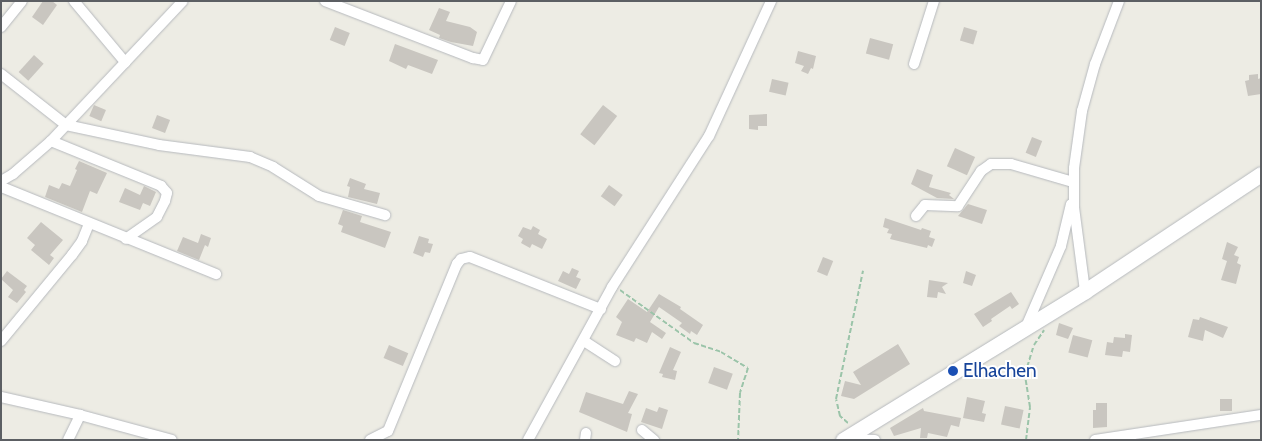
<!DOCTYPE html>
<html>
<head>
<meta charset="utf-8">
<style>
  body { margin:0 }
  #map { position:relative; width:1262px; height:441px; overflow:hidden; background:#edece4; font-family:Cabin,sans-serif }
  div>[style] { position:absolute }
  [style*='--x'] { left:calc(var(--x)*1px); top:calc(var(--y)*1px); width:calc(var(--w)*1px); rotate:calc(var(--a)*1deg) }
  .building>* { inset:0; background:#c9c6c0; transform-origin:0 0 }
  .path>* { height:2px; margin-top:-1px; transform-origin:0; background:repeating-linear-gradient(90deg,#9bc4a9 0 5px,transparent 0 7.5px) }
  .roads { filter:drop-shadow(0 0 1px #b6b9bd) drop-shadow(0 0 1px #b6b9bd) }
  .minor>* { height:10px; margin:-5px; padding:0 5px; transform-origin:5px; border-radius:5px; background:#fff }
  .secondary>* { height:15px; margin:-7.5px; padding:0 7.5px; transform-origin:7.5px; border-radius:7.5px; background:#fff }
  .dots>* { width:14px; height:14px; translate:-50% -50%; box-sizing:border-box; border:2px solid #fff; border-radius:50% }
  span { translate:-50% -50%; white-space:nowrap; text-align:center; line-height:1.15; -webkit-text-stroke:4px #fff; paint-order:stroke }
  .transit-label { font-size:19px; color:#164399 }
  .left { translate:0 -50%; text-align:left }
  .frame { position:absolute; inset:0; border:2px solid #5c5f63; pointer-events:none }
</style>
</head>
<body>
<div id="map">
  <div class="building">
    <div style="clip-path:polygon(43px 1px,52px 1px,57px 5px,43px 25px,32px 17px)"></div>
    <div style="clip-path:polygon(439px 8px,450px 12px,446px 21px,470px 27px,477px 32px,473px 46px,451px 42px,439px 38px,440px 35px,429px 30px)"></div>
    <div style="left:335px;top:27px;width:16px;height:14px;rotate:22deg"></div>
    <div style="left:964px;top:27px;width:14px;height:14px;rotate:17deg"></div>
    <div style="left:870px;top:38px;width:24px;height:16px;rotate:15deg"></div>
    <div style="clip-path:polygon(395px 44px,438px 60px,432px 74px,408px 65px,406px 69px,389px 61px)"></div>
    <div style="clip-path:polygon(798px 51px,816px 56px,813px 69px,811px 68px,808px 74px,801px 71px,804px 66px,795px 63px)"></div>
    <div style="left:34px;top:55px;width:13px;height:23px;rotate:42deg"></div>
    <div style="clip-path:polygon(1258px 74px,1258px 79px,1261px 78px,1261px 94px,1248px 96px,1245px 81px,1249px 80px,1249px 75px)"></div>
    <div style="left:772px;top:79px;width:17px;height:13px;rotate:13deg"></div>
    <div style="left:94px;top:105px;width:13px;height:12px;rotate:23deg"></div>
    <div style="left:603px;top:105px;width:18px;height:37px;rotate:38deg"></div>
    <div style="clip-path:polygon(767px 114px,767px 126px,758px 126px,758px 130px,749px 129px,749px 115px)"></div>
    <div style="left:157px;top:115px;width:14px;height:14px;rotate:21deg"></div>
    <div style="left:1032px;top:137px;width:11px;height:17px;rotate:22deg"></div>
    <div style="left:955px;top:148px;width:22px;height:20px;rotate:24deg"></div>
    <div style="clip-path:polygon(79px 161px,107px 173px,97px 194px,90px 191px,82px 212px,45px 197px,49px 185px,59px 189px,62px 183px,70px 186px,77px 170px,75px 169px)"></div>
    <div style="clip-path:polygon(917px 169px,933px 175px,929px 187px,951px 193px,949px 195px,954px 199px,937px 198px,911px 184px)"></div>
    <div style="clip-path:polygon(350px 178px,366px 184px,364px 189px,380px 193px,377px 204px,348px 197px,350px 187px,347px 186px)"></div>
    <div style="left:609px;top:185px;width:17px;height:14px;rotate:36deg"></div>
    <div style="clip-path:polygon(144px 186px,156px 192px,150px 206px,143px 203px,140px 210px,119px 202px,125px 188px,140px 195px)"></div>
    <div style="clip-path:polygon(968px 204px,987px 210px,982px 224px,958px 216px)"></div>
    <div style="clip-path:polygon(343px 210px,362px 216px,360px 222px,391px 232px,385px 248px,341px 232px,343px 226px,338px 224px)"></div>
    <div style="clip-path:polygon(885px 218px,921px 230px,922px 228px,931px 231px,929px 237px,935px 239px,932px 247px,928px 245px,927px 248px,890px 239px,892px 234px,887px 233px,889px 229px,883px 227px)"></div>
    <div style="clip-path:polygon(41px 222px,63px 240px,50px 255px,54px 258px,49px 265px,31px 250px,35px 245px,27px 238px)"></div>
    <div style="clip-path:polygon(533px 226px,540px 230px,538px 234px,547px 239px,542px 249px,532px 244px,530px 248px,521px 243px,523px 239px,518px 236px,523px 227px,531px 230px)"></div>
    <div style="clip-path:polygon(201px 234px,211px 238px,208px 247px,205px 245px,199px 260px,177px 251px,183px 237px,198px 243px)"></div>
    <div style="clip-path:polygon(419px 236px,429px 239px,428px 243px,433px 244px,430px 253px,425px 252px,423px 257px,413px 253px)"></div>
    <div style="clip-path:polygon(1227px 242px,1238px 247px,1234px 255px,1239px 257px,1237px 263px,1241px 265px,1236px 284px,1221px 280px,1227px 261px,1222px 259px)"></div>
    <div style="left:823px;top:257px;width:11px;height:16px;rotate:22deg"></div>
    <div style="clip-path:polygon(572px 268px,579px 271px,576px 277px,581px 279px,576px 289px,558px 281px,563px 271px,569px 274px)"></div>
    <div style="clip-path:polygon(7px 271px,27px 286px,24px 290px,26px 292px,17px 303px,8px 297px,13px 290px,1px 279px)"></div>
    <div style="clip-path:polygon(966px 271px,976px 275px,972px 286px,963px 283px)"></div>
    <div style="clip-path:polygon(929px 280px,948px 283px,942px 287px,946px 294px,938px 292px,937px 298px,927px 297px)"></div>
    <div style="clip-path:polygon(1011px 292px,1019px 304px,1012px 309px,1010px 306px,991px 319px,992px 321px,983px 327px,974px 314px)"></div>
    <div style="clip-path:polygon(659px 294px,681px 307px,680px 309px,703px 325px,697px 335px,691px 331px,690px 334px,679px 326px,682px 323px,659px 307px,650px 322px,666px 333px,662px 339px,652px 332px,647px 343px,636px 338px,634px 342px,616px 335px,622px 322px,616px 317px,628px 299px,647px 312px)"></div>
    <div style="clip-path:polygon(1200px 317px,1228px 327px,1223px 338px,1205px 330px,1203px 341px,1188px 337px,1193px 319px,1199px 320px)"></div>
    <div style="clip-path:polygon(1059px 323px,1073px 328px,1068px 339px,1056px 335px)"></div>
    <div style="clip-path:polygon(1125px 334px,1132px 335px,1130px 352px,1123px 351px,1122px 357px,1105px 355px,1107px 342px,1113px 343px,1114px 337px,1125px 338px)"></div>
    <div style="left:1073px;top:335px;width:20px;height:18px;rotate:15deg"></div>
    <div style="clip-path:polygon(898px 344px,910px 364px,854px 399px,841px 396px,845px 381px,861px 385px,853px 372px)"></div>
    <div style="left:389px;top:345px;width:21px;height:14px;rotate:23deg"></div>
    <div style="clip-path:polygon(670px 347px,681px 352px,673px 370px,677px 371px,675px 380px,662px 377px,663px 374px,659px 373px)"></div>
    <div style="left:714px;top:367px;width:20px;height:17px;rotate:20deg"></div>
    <div style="clip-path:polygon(629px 391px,638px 394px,628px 413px,632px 414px,627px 432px,579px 412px,586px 392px,623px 404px)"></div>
    <div style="clip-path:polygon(967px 397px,985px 401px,982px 413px,986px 414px,984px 422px,963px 418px)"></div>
    <div style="left:1220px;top:399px;width:12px;height:12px"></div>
    <div style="clip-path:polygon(1096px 403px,1107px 403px,1107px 427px,1093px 428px,1093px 410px,1096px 410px)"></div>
    <div style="left:1005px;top:406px;width:19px;height:19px;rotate:12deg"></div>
    <div style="clip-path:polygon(659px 407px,668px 410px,662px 429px,641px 422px,646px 408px,657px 412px)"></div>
    <div style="clip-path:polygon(923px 408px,924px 411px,961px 418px,959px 427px,951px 425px,947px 437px,928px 433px,927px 438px,920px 438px,921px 428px,894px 436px,890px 428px)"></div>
  </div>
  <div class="path">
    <div style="--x:620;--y:290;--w:91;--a:35.6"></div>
    <div style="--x:694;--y:343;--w:28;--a:18"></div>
    <div style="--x:721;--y:352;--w:31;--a:31"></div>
    <div style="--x:748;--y:368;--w:26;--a:108"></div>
    <div style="--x:740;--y:393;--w:47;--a:92.4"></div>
    <div style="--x:848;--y:423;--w:11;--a:-139"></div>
    <div style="--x:840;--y:416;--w:17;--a:-103"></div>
    <div style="--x:836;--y:399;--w:131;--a:-78.1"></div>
    <div style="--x:1026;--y:440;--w:33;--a:-83"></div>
    <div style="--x:1030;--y:407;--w:33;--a:-99"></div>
    <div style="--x:1025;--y:374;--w:30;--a:-73"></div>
    <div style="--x:1034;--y:345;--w:18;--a:-56"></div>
  </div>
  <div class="roads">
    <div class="minor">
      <div style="--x:74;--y:1;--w:80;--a:50.1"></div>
      <div style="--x:325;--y:1;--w:159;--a:21.1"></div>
      <div style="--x:473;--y:58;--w:10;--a:11"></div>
      <div style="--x:483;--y:60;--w:65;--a:-64.6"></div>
      <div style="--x:1;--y:27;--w:33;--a:-51"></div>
      <div style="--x:914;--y:64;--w:66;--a:-72.4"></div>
      <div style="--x:1;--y:74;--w:83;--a:38.1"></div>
      <div style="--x:66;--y:125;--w:95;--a:12.1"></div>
      <div style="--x:159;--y:145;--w:92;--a:7.5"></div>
      <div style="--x:250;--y:157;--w:25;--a:23"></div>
      <div style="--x:273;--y:167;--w:54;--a:32.2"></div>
      <div style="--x:319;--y:196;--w:69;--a:16.1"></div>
      <div style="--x:51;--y:141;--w:119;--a:22.2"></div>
      <div style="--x:161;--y:186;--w:9;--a:49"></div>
      <div style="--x:167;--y:193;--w:8;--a:104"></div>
      <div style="--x:165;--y:201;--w:18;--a:117"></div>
      <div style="--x:157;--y:217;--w:38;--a:145"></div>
      <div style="--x:1;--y:181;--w:14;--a:-30"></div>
      <div style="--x:13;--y:174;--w:50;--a:-41"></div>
      <div style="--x:51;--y:141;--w:192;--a:-46.7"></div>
      <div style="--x:4;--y:188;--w:229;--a:22.1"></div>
      <div style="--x:916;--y:216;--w:14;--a:-51"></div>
      <div style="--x:925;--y:205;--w:33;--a:2"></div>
      <div style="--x:958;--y:206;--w:42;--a:-56.7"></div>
      <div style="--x:981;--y:171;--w:12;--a:-35"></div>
      <div style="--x:991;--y:164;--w:20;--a:0"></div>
      <div style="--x:1011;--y:164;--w:65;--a:16.2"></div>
      <div style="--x:1085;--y:291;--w:85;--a:-97.5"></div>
      <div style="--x:1074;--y:207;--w:39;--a:-90"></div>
      <div style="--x:1074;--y:168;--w:58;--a:-82"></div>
      <div style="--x:1082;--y:111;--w:49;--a:-74.5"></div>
      <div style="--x:1095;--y:64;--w:67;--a:-69.1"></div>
      <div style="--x:1026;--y:327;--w:88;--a:-66.6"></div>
      <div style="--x:1061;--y:246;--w:43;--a:-76.6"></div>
      <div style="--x:1;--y:341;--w:112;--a:-50.5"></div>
      <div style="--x:72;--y:255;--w:17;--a:-54"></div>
      <div style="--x:82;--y:241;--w:18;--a:-68"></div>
      <div style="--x:584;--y:341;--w:37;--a:33"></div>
      <div style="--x:1;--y:397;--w:81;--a:12.8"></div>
      <div style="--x:80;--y:415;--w:95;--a:15.2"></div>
      <div style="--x:642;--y:430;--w:16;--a:40"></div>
      <div style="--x:848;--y:439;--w:27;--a:2"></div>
      <div style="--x:68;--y:440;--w:28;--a:-64"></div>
      <div style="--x:370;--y:440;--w:20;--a:-27"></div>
      <div style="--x:388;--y:431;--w:181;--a:-67.6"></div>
      <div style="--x:457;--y:264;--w:6;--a:-51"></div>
      <div style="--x:461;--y:259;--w:9;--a:-13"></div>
      <div style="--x:470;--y:257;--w:141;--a:21.7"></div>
      <div style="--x:528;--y:440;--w:175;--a:-61.2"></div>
      <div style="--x:612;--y:287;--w:179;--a:-57.3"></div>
      <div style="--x:709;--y:136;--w:149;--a:-65.3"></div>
      <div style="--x:585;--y:440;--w:7;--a:-82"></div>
      <div style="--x:1095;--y:440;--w:168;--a:-8.6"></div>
    </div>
    <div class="secondary">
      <div style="--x:843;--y:440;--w:284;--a:-31.6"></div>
      <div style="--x:1085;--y:291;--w:211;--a:-33.6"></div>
    </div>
  </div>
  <div class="dots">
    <div style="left:953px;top:371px;background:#1a4fb4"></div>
  </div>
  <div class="transit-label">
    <span class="left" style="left:963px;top:371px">Elhachen</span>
  </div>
  <div class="frame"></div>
</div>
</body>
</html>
